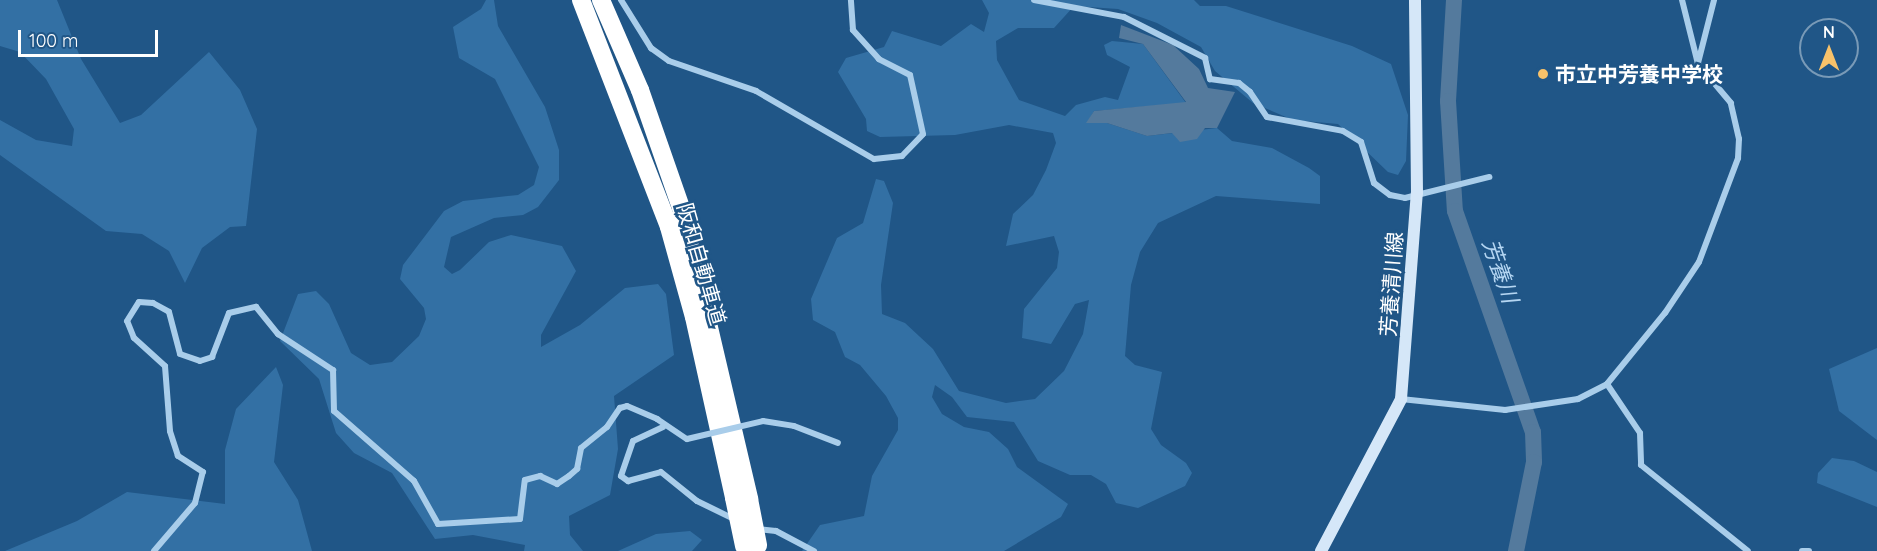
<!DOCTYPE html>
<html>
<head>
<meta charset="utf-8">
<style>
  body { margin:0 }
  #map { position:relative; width:1877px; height:551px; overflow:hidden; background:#205687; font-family:Quicksand,"Noto Sans JP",sans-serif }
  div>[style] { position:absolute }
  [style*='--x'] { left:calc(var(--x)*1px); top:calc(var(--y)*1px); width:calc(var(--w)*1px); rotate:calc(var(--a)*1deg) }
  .green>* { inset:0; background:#3370a4 }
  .water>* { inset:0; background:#547a9d }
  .river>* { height:16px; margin:-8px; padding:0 8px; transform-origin:8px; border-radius:8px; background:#547a9d }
  .minor>* { height:6px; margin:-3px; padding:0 3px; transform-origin:3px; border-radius:3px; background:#a9cdea }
  .secondary>* { height:12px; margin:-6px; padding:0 6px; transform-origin:6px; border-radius:6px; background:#d5e7f8 }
  .motorway>* { height:18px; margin:-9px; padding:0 9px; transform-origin:9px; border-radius:9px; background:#fff }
  .minor-bridge>* { height:6px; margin:-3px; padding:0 3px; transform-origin:3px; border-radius:3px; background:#a9cdea }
  .motorway-bridge>* { height:18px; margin:-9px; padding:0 9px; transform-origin:9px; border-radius:9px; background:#fff }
  .dots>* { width:16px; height:16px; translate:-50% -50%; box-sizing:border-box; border:3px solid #205687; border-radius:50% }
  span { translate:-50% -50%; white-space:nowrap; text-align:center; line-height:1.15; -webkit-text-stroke:5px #205687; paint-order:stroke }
  .poi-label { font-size:21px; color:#fff; font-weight:700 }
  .left { translate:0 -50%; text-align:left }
  .street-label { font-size:21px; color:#fff }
  .water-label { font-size:22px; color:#b5d6f2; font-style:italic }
  .north { position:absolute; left:1799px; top:18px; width:60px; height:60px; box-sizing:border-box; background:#205687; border:2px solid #799ab7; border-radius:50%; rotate:0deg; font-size:16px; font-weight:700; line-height:24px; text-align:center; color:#fff }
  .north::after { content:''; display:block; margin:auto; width:21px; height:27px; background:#f8c26a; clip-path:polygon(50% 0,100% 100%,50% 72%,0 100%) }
  .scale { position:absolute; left:18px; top:30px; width:140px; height:27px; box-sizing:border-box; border:3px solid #fff; border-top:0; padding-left:8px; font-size:18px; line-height:21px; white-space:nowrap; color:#fff; -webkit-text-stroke:4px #205687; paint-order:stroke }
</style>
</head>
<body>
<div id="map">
  <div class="green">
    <div style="clip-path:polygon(0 0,57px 0,81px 59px,120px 123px,141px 115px,209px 52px,240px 90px,257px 129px,246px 226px,230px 227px,202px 248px,185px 283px,169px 251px,142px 234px,106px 231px,0 155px,0 120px,36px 140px,72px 146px,74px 129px,46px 79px,20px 52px,0 46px)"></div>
    <div style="clip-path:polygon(486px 0,494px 0,498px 26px,545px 107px,559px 150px,559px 180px,538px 207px,523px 215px,494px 218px,451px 237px,444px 267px,452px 274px,460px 270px,489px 242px,511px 235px,562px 246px,576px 271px,541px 335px,541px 347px,580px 325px,625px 288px,658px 284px,666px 294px,674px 355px,614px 396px,618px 449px,610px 495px,569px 516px,570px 535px,583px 551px,524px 551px,525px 545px,473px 535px,435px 539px,392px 473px,354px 453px,336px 433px,319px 379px,280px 341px,298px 294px,316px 291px,329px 304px,351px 353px,370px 365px,392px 362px,419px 336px,426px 319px,424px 308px,400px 279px,403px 265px,444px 211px,463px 201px,518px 195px,534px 185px,539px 167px,495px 79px,459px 58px,453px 27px,481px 9px)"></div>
    <div style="clip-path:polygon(982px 0,1194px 0,1200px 6px,1226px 6px,1352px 46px,1391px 64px,1408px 115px,1406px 161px,1398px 175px,1388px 172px,1338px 124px,1293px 120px,1253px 103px,1215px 71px,1201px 47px,1157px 23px,1118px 9px,1074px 6px,1054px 28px,1018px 28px,996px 41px,997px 60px,1019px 100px,1065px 116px,1076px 105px,1105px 97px,1118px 100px,1130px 67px,1107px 55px,1104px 45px,1112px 41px,1143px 44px,1186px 103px,1094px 111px,1087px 123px,1107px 123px,1147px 136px,1217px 128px,1232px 141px,1272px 148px,1309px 168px,1320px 176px,1320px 204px,1216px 196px,1158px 223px,1140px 252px,1131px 285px,1125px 356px,1135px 365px,1162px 372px,1151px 429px,1161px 445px,1186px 463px,1192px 473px,1185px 486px,1138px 508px,1116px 503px,1106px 484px,1091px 475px,1070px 475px,1038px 461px,1014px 422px,967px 417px,952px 397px,935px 385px,932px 397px,942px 414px,964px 427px,989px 432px,1008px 449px,1017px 467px,1068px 504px,1061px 517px,1004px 551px,802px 551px,820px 525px,864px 516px,872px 476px,898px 430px,898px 418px,886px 396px,860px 365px,845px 357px,835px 332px,813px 320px,811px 299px,837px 238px,863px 223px,876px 179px,884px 181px,893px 203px,881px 285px,882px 314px,905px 323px,933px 349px,959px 391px,1006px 403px,1035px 399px,1064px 371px,1083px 334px,1089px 300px,1075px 304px,1051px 344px,1022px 338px,1024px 309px,1057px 268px,1059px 252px,1054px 236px,1006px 246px,1013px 214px,1033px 195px,1046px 170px,1056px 143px,1053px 133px,1009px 125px,955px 135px,880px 137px,867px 131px,866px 119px,838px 72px,846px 58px,884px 47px,892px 31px,941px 46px,971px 24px,984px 32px,989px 13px)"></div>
    <div style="clip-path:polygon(1877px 348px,1877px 440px,1839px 411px,1829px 369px)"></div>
    <div style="clip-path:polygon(276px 367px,283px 385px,274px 462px,298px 500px,312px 551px,5px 551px,77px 521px,127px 492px,225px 504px,225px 450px,236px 409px)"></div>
    <div style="clip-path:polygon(1832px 458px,1854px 461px,1877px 472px,1877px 507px,1817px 483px,1818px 473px)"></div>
    <div style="clip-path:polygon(690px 531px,702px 540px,692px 551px,618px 551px,656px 534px)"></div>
  </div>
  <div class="water">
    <div style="clip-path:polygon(1121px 25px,1173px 45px,1199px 69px,1208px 88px,1235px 92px,1217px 128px,1205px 128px,1197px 139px,1180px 142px,1172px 133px,1147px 136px,1107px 123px,1086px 123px,1094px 111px,1186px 102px,1143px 44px,1119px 38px)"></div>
  </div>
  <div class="river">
    <div style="--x:1454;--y:0;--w:101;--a:93.4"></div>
    <div style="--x:1448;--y:101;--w:110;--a:86.4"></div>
    <div style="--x:1455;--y:211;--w:234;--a:70.6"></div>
    <div style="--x:1533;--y:432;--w:30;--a:88"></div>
    <div style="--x:1534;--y:462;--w:91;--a:101.4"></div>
  </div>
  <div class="minor">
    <div style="--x:621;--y:0;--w:57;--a:58"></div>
    <div style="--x:651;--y:48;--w:22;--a:36"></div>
    <div style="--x:669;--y:61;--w:92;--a:19"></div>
    <div style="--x:756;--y:91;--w:136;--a:30"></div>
    <div style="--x:874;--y:159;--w:28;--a:-6"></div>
    <div style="--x:902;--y:156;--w:30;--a:-46"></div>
    <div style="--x:923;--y:134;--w:60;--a:-102.4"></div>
    <div style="--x:910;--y:75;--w:35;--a:-153"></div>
    <div style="--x:879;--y:59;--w:39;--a:-132"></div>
    <div style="--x:853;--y:30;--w:30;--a:-94"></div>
    <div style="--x:1034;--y:0;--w:92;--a:10.7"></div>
    <div style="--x:1124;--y:17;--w:91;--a:26.8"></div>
    <div style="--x:1205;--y:58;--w:22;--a:77"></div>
    <div style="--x:1210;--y:79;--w:29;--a:8"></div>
    <div style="--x:1239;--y:83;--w:14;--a:39"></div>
    <div style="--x:1250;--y:92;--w:30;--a:56"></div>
    <div style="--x:1267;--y:117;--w:77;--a:10.4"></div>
    <div style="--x:1343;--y:131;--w:21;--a:31"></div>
    <div style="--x:1361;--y:142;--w:43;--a:72.4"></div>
    <div style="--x:1374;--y:183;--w:20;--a:37"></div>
    <div style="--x:1390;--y:195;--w:15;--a:11"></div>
    <div style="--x:1405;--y:198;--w:87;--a:-14"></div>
    <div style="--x:1698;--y:63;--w:65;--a:-75.7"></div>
    <div style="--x:1607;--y:384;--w:59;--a:56"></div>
    <div style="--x:1640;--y:433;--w:32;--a:88"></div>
    <div style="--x:1641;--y:465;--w:137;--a:38.8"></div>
    <div style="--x:1401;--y:399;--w:105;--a:6"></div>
    <div style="--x:1505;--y:410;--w:74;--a:-8.6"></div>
    <div style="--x:1578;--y:399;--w:33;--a:-27"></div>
    <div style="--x:1607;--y:384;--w:92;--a:-50.8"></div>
    <div style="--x:1665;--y:313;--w:61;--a:-56.3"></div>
    <div style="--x:1699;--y:262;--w:111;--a:-69.4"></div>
    <div style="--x:1738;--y:158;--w:19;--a:-87"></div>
    <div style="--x:1739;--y:139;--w:37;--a:-103"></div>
    <div style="--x:1731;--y:103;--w:51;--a:-130.2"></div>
    <div style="--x:1698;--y:64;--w:66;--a:-104"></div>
    <div style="--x:763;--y:421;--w:31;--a:9"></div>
    <div style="--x:794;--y:426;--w:47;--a:21.1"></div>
    <div style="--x:663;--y:427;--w:33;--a:155"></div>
    <div style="--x:633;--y:441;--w:37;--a:109"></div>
    <div style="--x:621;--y:476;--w:9;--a:36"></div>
    <div style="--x:628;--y:481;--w:34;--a:-15"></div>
    <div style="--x:661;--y:472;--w:46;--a:38.9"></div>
    <div style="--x:697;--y:501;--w:43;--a:26"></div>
    <div style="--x:757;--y:529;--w:19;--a:6"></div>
    <div style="--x:776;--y:531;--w:43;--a:27.8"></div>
    <div style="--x:154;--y:551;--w:63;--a:-49.5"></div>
    <div style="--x:195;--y:503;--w:32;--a:-76"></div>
    <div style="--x:203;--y:472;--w:30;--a:-147"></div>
    <div style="--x:178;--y:456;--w:26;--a:-108"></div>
    <div style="--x:170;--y:431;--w:65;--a:-94.4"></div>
    <div style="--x:165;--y:366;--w:42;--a:-137.9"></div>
    <div style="--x:134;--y:338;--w:18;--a:-112"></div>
    <div style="--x:127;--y:321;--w:22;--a:-58"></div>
    <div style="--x:139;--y:302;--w:14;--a:4"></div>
    <div style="--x:153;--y:303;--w:18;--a:29"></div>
    <div style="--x:169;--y:312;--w:43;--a:75.3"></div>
    <div style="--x:180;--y:354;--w:21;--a:19"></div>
    <div style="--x:200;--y:361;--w:13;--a:-18"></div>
    <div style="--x:212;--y:357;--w:47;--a:-68.9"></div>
    <div style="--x:229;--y:313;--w:28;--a:-13"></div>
    <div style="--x:256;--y:307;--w:35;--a:51"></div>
    <div style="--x:278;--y:334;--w:66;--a:33.2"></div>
    <div style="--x:333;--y:370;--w:41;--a:88.6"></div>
    <div style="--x:334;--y:411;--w:106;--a:41.2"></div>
    <div style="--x:414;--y:481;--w:49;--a:60.8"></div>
    <div style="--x:438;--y:524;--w:82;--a:-3.5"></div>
    <div style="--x:520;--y:519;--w:39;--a:-83"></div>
    <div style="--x:525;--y:480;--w:16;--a:-15"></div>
    <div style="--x:540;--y:476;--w:19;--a:25"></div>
    <div style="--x:557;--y:484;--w:14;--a:-34"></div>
    <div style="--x:569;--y:476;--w:11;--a:-41"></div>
    <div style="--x:577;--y:469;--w:21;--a:-79"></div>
    <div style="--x:581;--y:448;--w:33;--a:-39"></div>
    <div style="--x:607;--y:427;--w:23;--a:-56"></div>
    <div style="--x:620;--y:408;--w:7;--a:-16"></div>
    <div style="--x:627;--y:406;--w:33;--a:23"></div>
    <div style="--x:657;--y:419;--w:36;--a:34"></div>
    <div style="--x:1802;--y:551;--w:7;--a:0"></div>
  </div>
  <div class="secondary">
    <div style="--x:1321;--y:551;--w:172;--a:-62.2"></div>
    <div style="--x:1401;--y:399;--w:207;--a:-85.6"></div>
    <div style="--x:1417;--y:193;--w:193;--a:-90.6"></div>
  </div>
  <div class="motorway">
    <div style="--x:581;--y:0;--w:243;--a:68.8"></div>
    <div style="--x:669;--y:227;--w:93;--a:74.5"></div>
    <div style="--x:694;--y:317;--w:185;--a:77.5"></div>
    <div style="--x:601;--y:0;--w:98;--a:66.6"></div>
    <div style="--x:640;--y:90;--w:125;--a:70.8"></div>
    <div style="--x:681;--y:208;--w:299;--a:76.8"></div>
  </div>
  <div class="minor-bridge">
    <div style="--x:687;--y:439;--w:78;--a:-13.3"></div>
  </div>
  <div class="motorway-bridge">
    <div style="--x:734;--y:498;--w:49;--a:78.2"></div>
    <div style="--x:749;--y:499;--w:47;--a:78.9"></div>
  </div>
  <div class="dots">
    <div style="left:1543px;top:74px;background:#f8c26a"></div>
  </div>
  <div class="poi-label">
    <span class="left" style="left:1555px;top:74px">市立中芳養中学校</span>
  </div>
  <div class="street-label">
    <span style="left:702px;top:264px;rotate:74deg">阪和自動車道</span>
    <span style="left:1391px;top:284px;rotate:-86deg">芳養清川線</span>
  </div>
  <div class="water-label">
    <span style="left:1500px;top:271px;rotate:71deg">芳養川</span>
  </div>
  <div class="north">N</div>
  <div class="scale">100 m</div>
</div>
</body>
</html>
